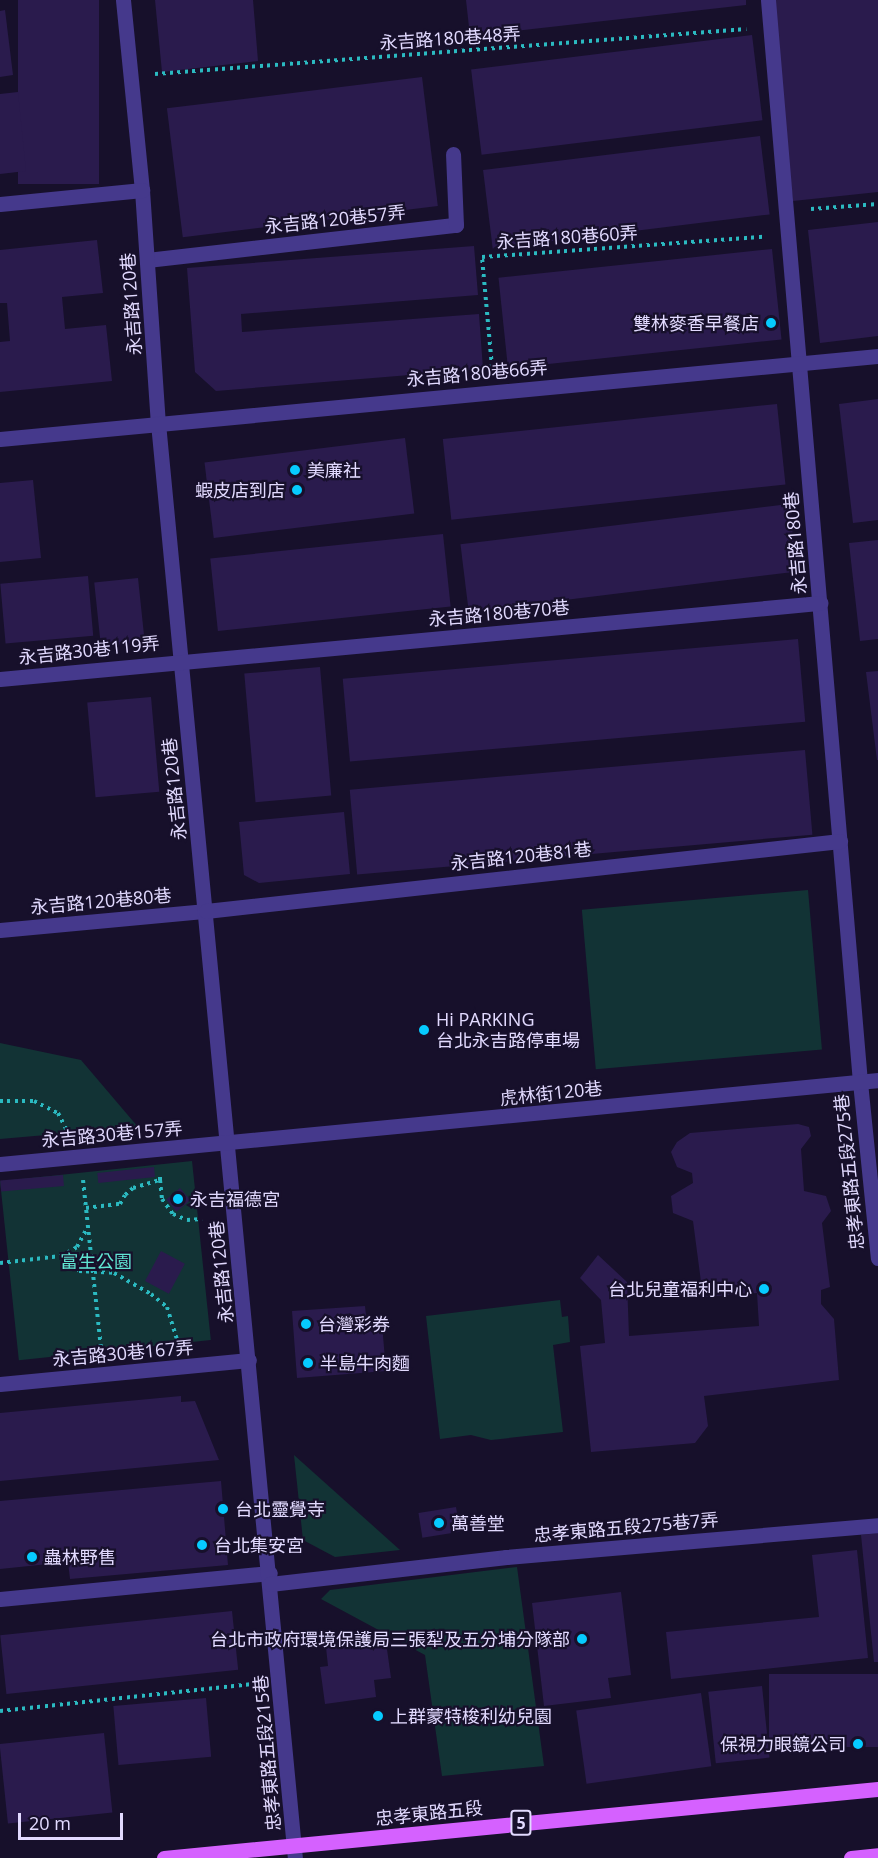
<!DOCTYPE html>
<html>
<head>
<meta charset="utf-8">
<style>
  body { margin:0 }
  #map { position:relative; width:878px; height:1858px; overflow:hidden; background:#17102b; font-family:"Open Sans","Noto Sans TC",sans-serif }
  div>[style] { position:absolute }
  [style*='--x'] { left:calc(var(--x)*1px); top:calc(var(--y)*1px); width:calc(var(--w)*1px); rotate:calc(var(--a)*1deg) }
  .green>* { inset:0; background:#123335; transform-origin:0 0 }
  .building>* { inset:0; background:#2a1b4d; transform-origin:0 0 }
  .path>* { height:4px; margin-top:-2px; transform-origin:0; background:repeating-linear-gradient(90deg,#2bbac1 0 3px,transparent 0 7.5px) }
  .service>* { height:15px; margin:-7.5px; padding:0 7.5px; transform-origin:7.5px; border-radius:7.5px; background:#45398c }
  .minor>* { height:15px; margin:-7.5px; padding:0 7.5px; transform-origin:7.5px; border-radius:7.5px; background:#45398c }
  .primary>* { height:15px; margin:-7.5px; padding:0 7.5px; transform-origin:7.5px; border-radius:7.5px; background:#d561ff }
  .dots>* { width:16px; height:16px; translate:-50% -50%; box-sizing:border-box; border:3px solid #17102b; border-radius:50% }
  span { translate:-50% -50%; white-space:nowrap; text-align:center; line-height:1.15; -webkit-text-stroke:4.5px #17102b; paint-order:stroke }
  .shield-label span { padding:2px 4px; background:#17102b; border:2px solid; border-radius:4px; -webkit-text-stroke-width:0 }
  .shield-label { font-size:16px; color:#e2daff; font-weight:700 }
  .street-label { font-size:18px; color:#e2daff }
  .poi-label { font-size:18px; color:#e2daff }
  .right { translate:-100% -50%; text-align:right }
  .left { translate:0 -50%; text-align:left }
  .park-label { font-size:18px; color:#60e5d2 }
  .scale { position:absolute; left:18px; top:1813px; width:105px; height:27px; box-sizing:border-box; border:3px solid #e2daff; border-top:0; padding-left:8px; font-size:18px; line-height:21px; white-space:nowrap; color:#e2daff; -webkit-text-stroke:4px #17102b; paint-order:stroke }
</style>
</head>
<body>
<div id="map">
  <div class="green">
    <div style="left:808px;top:890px;width:160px;height:227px;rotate:85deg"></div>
    <div style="clip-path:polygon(0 1043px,81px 1060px,138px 1127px,0 1139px)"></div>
    <div style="left:192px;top:1161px;width:180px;height:193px;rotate:84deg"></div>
    <div style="clip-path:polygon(560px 1300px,562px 1317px,568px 1316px,570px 1342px,553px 1345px,563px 1432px,491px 1440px,471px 1435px,440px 1439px,426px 1316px)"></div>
    <div style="clip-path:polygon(294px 1455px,400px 1550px,335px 1557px,303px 1540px)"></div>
    <div style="clip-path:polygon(517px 1567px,544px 1766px,442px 1776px,425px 1655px,321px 1599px,330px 1590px)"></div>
  </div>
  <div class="building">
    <div style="left:18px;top:0;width:81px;height:184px"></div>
    <div style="clip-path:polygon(155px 0,253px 0,258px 61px,162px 72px)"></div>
    <div style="clip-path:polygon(466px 0,746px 0,746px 5px,470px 36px)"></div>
    <div style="clip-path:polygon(770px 0,878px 0,878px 192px,793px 201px)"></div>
    <div style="clip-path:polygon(5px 10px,13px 75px,0 77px,0 11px)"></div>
    <div style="left:752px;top:35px;width:86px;height:283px;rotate:83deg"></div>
    <div style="left:422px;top:77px;width:130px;height:257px;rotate:83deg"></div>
    <div style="clip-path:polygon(18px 92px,26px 171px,0 174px,0 94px)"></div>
    <div style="left:760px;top:136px;width:79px;height:279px;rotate:83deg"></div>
    <div style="clip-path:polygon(878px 222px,878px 336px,820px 343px,808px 230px)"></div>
    <div style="clip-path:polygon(97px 240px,103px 293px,62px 297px,65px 329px,106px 325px,112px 381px,0 392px,0 342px,10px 341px,7px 303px,0 303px,0 250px)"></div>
    <div style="clip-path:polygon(474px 246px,478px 295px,241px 314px,242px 332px,479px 314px,483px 369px,216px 391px,195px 372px,187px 268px)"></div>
    <div style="left:772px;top:249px;width:91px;height:275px;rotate:84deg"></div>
    <div style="clip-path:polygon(878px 399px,878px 520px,853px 523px,839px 404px)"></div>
    <div style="left:777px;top:404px;width:81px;height:336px;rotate:84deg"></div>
    <div style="left:405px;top:438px;width:76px;height:202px;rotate:83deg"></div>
    <div style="clip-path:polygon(33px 480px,41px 558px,0 562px,0 483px)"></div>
    <div style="left:789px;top:504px;width:68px;height:331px;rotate:83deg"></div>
    <div style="left:443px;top:534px;width:73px;height:234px;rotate:84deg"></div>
    <div style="clip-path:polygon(878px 540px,878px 639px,860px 641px,849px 543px)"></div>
    <div style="left:88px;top:576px;width:60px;height:88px;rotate:85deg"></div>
    <div style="left:138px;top:578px;width:64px;height:44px;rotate:84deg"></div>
    <div style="left:798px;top:639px;width:83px;height:457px;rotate:85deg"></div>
    <div style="left:320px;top:667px;width:129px;height:76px;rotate:85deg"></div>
    <div style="clip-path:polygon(878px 671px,878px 760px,877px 760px,866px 672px)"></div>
    <div style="left:151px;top:697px;width:95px;height:64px;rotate:85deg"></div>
    <div style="left:805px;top:750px;width:85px;height:457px;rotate:85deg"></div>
    <div style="clip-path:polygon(344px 812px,350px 874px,259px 883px,244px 875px,239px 822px)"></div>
    <div style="clip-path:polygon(798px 1124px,809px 1127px,811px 1136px,801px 1149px,804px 1191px,826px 1196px,831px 1211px,822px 1223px,830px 1287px,821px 1290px,821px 1304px,834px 1319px,839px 1380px,704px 1396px,708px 1426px,695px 1443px,591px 1452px,580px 1346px,605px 1343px,601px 1300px,580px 1278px,598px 1255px,627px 1282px,629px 1336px,759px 1326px,757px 1293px,703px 1297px,693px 1221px,673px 1213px,671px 1196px,693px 1183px,692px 1173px,677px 1167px,671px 1152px,677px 1142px,690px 1133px)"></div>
    <div style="left:154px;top:1167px;width:10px;height:57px;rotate:84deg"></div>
    <div style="left:63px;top:1175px;width:11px;height:63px;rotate:85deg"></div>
    <div style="left:180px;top:1188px;width:16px;height:18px;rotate:50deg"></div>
    <div style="left:161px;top:1251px;width:27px;height:34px;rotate:28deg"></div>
    <div style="clip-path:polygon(365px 1306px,367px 1325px,382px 1324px,386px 1371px,297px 1378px,292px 1311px)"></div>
    <div style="clip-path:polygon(181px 1396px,181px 1402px,195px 1401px,219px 1460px,0 1481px,0 1413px)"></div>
    <div style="clip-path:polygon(221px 1481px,228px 1565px,70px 1579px,68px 1562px,0 1569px,0 1501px)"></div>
    <div style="left:456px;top:1507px;width:25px;height:38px;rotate:81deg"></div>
    <div style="clip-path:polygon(878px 1533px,878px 1662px,874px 1662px,861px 1535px)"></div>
    <div style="clip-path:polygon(857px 1550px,868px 1658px,671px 1679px,666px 1632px,819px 1617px,812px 1555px)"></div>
    <div style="clip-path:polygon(621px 1592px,631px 1675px,608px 1678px,611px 1698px,544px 1706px,532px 1603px)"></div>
    <div style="left:232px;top:1611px;width:59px;height:233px;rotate:84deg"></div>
    <div style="clip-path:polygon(369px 1633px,371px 1645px,386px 1642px,391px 1678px,374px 1680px,376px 1697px,325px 1704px,320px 1667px,328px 1666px,325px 1638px)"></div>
    <div style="left:878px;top:1674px;width:73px;height:109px;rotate:90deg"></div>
    <div style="left:762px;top:1686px;width:72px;height:54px;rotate:84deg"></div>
    <div style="left:701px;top:1693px;width:74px;height:126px;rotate:82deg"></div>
    <div style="left:206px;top:1698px;width:59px;height:93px;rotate:85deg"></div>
    <div style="left:104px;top:1733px;width:80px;height:105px;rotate:84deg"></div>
  </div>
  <div class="path">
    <div style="--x:155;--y:74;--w:593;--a:-4.35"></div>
    <div style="--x:811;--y:209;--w:67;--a:-4.3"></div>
    <div style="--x:492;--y:367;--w:110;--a:-95.2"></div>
    <div style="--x:482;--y:257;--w:282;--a:-4.1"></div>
    <div style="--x:0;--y:1101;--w:34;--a:0"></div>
    <div style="--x:34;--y:1101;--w:27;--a:27"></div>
    <div style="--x:58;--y:1113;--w:22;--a:63"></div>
    <div style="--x:83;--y:1180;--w:169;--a:83.9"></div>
    <div style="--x:160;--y:1180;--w:19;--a:84"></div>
    <div style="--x:162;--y:1199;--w:19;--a:54"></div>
    <div style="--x:173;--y:1214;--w:15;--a:23"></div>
    <div style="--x:187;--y:1220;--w:15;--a:-4"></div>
    <div style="--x:86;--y:1208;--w:34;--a:-7"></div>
    <div style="--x:120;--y:1204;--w:10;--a:-61"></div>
    <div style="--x:125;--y:1195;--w:11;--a:-41"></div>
    <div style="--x:133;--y:1188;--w:28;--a:-17"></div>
    <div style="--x:160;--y:1180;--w:6;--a:-90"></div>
    <div style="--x:61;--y:1256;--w:23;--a:40"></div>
    <div style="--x:79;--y:1271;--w:35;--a:3"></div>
    <div style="--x:114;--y:1273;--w:43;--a:29.6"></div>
    <div style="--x:151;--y:1294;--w:21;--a:39"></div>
    <div style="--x:167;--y:1307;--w:34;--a:73"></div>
    <div style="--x:0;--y:1263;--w:61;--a:-6.5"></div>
    <div style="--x:61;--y:1256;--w:18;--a:-29"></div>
    <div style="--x:77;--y:1247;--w:21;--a:-62"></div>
    <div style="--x:0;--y:1711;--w:254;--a:-6.1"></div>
  </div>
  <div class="service">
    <div style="--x:147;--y:260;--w:311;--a:-6.5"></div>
    <div style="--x:456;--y:225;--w:71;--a:-92.4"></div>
    <div style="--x:0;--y:930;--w:207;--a:-5.3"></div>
    <div style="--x:0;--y:1384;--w:250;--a:-5.5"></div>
    <div style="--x:0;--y:1599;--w:271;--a:-5.5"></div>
  </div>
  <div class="minor">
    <div style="--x:123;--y:0;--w:191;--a:84.3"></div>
    <div style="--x:142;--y:190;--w:234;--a:86.1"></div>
    <div style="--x:158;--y:423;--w:1442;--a:84.55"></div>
    <div style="--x:768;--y:0;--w:1086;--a:85.14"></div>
    <div style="--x:860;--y:1082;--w:177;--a:84.2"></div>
    <div style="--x:0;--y:204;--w:143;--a:-5.6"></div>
    <div style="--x:0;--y:439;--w:882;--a:-5.4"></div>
    <div style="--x:0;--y:679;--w:824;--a:-5.3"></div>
    <div style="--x:206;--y:911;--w:638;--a:-6.3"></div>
    <div style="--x:0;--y:1164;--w:882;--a:-5.46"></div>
    <div style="--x:270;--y:1584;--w:238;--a:-6.5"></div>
    <div style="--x:506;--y:1557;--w:373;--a:-4.9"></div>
  </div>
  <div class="primary">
    <div style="--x:164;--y:1858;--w:717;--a:-5.52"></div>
    <div style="--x:851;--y:1858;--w:27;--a:-6"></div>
  </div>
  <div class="dots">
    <div style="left:771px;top:323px;background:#06cbff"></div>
    <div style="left:295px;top:470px;background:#06cbff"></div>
    <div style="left:297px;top:490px;background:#06cbff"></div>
    <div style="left:424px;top:1030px;background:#06cbff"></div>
    <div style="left:178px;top:1199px;background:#06cbff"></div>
    <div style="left:764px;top:1289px;background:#06cbff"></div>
    <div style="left:306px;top:1324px;background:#06cbff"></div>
    <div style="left:308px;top:1363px;background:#06cbff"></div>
    <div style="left:223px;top:1509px;background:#06cbff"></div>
    <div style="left:439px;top:1523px;background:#06cbff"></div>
    <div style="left:202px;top:1545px;background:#06cbff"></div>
    <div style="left:32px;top:1557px;background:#06cbff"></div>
    <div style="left:582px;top:1639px;background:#06cbff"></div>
    <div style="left:378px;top:1716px;background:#06cbff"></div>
    <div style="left:858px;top:1744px;background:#06cbff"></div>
  </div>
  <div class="shield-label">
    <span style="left:521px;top:1823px">5</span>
  </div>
  <div class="street-label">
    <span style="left:450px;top:38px;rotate:-4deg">永吉路180巷48弄</span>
    <span style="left:335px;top:219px;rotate:-6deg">永吉路120巷57弄</span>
    <span style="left:567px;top:237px;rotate:-4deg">永吉路180巷60弄</span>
    <span style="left:131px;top:304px;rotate:-94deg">永吉路120巷</span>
    <span style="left:477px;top:373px;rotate:-5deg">永吉路180巷66弄</span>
    <span style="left:795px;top:543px;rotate:-95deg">永吉路180巷</span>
    <span style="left:499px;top:613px;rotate:-5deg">永吉路180巷70巷</span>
    <span style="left:89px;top:650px;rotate:-6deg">永吉路30巷119弄</span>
    <span style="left:174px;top:789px;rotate:-96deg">永吉路120巷</span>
    <span style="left:521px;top:856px;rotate:-6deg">永吉路120巷81巷</span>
    <span style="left:101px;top:901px;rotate:-5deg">永吉路120巷80巷</span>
    <span style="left:551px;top:1093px;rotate:-6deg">虎林街120巷</span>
    <span style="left:112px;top:1134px;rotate:-5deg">永吉路30巷157弄</span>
    <span style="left:849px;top:1172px;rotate:-96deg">忠孝東路五段275巷</span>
    <span style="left:221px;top:1272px;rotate:-96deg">永吉路120巷</span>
    <span style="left:123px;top:1353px;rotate:-5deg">永吉路30巷167弄</span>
    <span style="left:626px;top:1527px;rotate:-5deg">忠孝東路五段275巷7弄</span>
    <span style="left:267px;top:1753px;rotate:-95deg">忠孝東路五段215巷</span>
    <span style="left:429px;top:1813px;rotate:-6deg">忠孝東路五段</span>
  </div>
  <div class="poi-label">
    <span class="right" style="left:759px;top:323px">雙林麥香早餐店</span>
    <span class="left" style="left:307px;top:470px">美廉社</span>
    <span class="right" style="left:285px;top:490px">蝦皮店到店</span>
    <span class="left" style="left:436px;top:1030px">Hi PARKING<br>台北永吉路停車場</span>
    <span class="left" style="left:190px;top:1199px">永吉福德宮</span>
    <span class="right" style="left:752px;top:1289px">台北兒童福利中心</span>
    <span class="left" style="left:318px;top:1324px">台灣彩券</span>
    <span class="left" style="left:320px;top:1363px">半島牛肉麵</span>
    <span class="left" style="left:235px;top:1509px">台北靈覺寺</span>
    <span class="left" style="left:451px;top:1523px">萬善堂</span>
    <span class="left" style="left:214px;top:1545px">台北集安宮</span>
    <span class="left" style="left:44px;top:1557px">蟲林野售</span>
    <span class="right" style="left:570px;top:1639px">台北市政府環境保護局三張犁及五分埔分隊部</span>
    <span class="left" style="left:390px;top:1716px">上群蒙特梭利幼兒園</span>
    <span class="right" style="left:846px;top:1744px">保視力眼鏡公司</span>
  </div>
  <div class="park-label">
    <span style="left:96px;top:1261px">富生公園</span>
  </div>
  <div class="scale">20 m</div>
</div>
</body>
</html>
